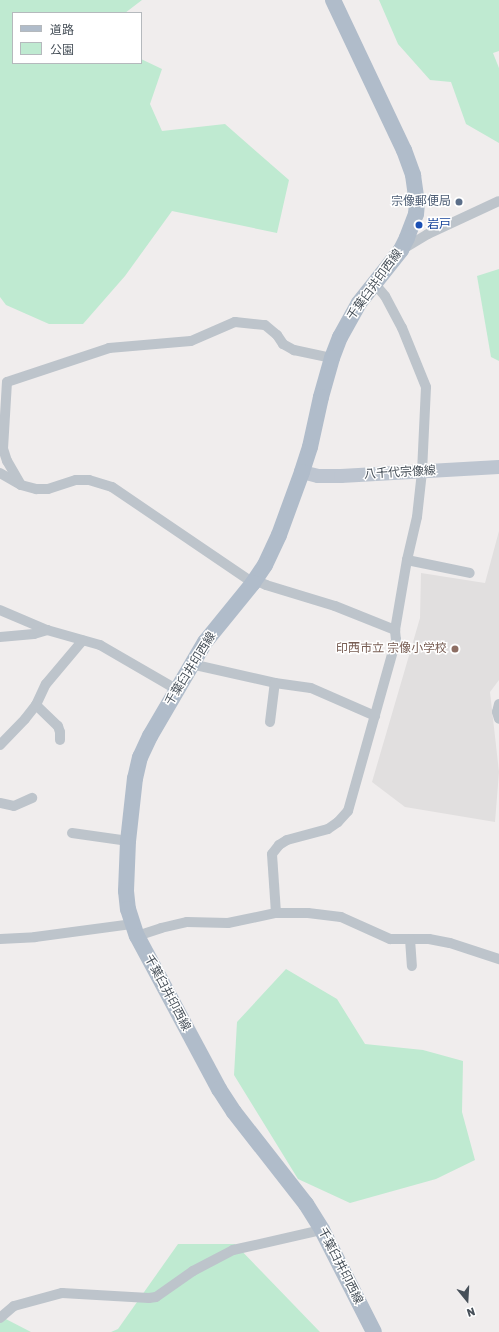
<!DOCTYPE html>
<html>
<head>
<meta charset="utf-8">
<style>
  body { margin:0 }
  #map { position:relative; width:499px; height:1332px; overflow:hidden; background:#f0eded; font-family:Rubik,"Noto Sans JP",sans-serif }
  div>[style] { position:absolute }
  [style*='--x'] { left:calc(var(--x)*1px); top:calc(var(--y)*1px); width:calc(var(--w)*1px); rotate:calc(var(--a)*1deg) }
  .education>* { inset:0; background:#e1dfdf }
  .green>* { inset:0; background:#bfead1 }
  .street>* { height:10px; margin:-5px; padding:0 5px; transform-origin:5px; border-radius:5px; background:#bdc4cb }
  .secondary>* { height:14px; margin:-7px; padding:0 7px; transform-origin:7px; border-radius:7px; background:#bdc5d0 }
  .primary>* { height:16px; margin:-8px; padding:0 8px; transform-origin:8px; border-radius:8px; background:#b0bcca }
  .dots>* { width:11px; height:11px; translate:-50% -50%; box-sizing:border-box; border:2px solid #fff; border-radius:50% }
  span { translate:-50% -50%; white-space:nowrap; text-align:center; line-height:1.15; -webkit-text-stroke:3px #fff; paint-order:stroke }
  .service-label { font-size:12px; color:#4e5e75 }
  .right { translate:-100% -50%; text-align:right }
  .transit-label { font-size:12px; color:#164399 }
  .left { translate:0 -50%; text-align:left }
  .street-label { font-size:12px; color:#475059 }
  .education-label { font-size:12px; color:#785e54 }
  .legend { position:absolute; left:12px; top:12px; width:130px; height:52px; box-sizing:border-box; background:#fff; border:1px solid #b5b9bd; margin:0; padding:5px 7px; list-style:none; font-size:12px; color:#475059 }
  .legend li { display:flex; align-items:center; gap:8px; height:20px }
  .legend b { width:20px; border:1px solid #b5b9bd }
  .north { position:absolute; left:447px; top:1280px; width:40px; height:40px; -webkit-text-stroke:3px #fff; paint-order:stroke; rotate:162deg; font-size:11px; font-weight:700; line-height:16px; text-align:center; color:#475059 }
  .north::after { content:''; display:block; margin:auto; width:14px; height:18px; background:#475059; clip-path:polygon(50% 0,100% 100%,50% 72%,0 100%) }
</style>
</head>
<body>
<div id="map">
  <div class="education">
    <div style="clip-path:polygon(499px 531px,499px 680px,490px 692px,499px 772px,495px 822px,405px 807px,372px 782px,420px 618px,421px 573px,485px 583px)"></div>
  </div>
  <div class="green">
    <div style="clip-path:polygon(0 0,142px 0,125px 13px,13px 13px,13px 63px,141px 63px,141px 59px,162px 69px,150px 104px,162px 131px,225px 124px,289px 180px,277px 233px,172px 211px,125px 276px,83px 324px,49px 324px,6px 305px,0 297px)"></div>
    <div style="clip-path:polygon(379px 0,499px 0,499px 51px,493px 53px,499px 68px,499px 143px,466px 124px,451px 82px,430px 80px,398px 44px)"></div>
    <div style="clip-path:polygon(499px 269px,499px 361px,491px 357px,477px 276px)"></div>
    <div style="clip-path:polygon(286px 969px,337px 999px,365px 1044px,423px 1050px,463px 1061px,462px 1112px,475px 1160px,436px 1179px,350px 1203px,298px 1179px,234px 1075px,237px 1022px)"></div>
    <div style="clip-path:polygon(178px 1244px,235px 1244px,320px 1332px,111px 1332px,118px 1329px)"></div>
    <div style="clip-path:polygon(0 1316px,31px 1332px,0 1332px)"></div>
  </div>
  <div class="street">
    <div style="--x:403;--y:249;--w:29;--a:-31"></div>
    <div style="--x:428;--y:234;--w:78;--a:-24.9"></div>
    <div style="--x:0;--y:473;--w:24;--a:30"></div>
    <div style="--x:21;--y:485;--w:16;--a:15"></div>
    <div style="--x:36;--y:489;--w:12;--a:0"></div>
    <div style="--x:48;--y:489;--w:29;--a:-18"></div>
    <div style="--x:76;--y:480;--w:13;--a:0"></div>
    <div style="--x:89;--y:480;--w:24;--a:17"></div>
    <div style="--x:112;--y:487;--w:171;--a:34.2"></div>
    <div style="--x:21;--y:485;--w:28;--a:-120"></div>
    <div style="--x:7;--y:461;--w:13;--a:-108"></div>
    <div style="--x:3;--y:449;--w:67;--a:-86.6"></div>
    <div style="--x:7;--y:382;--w:108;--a:-18.4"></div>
    <div style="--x:109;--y:348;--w:82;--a:-4.9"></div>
    <div style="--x:191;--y:341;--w:48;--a:-23.4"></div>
    <div style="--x:235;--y:322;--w:30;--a:6"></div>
    <div style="--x:265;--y:325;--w:16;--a:40"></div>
    <div style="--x:277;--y:335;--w:11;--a:56"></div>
    <div style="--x:283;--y:344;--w:13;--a:29"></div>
    <div style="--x:294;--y:350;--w:39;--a:12"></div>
    <div style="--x:407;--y:560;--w:64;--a:11.7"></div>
    <div style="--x:255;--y:580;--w:12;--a:24"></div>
    <div style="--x:266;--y:585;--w:72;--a:16.9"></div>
    <div style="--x:335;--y:606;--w:65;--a:21.8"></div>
    <div style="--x:0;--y:610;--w:51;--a:23.1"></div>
    <div style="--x:47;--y:630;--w:55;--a:15.8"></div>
    <div style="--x:100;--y:645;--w:88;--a:30.1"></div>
    <div style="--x:0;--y:637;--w:34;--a:-5"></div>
    <div style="--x:34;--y:634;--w:14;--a:-17"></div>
    <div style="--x:191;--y:664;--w:86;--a:12.7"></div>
    <div style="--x:275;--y:683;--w:36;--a:8"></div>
    <div style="--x:311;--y:688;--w:70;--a:23.6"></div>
    <div style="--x:499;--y:704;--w:8;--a:104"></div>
    <div style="--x:497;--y:712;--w:7;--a:74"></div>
    <div style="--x:36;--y:705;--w:30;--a:44"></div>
    <div style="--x:58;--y:726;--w:6;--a:72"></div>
    <div style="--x:60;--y:732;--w:8;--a:90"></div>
    <div style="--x:270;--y:722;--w:39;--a:-83"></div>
    <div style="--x:0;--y:745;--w:36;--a:-46"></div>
    <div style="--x:25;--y:719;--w:18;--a:-52"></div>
    <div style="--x:36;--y:705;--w:23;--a:-65"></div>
    <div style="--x:46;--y:684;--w:57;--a:-49.9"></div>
    <div style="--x:0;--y:803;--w:14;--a:12"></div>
    <div style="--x:14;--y:806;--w:20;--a:-24"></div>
    <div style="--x:72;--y:833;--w:57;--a:8.1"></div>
    <div style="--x:276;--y:913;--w:59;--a:-93.9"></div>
    <div style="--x:272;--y:854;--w:11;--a:-52"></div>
    <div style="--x:279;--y:845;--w:9;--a:-32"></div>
    <div style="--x:287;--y:840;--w:42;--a:-15"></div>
    <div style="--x:328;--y:829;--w:12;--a:-35"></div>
    <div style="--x:338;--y:822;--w:15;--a:-48"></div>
    <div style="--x:348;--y:811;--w:178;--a:-74.3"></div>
    <div style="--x:396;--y:640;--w:10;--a:-96"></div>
    <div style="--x:395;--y:630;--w:71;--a:-80.3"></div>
    <div style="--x:407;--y:560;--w:44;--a:-76.9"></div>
    <div style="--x:417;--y:517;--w:45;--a:-83.7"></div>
    <div style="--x:422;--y:472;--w:85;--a:-87.3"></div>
    <div style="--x:426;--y:387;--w:64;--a:-112.1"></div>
    <div style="--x:402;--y:328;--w:36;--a:-118"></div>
    <div style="--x:385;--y:296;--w:16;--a:-130"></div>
    <div style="--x:137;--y:936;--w:25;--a:-18"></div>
    <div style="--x:161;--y:928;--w:27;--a:-13"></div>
    <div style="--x:187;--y:922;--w:41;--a:1.4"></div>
    <div style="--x:228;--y:923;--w:49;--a:-11.8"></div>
    <div style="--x:276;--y:913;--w:32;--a:0"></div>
    <div style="--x:308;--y:913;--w:33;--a:7"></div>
    <div style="--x:341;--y:917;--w:54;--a:24.2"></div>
    <div style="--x:390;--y:939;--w:39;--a:0"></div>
    <div style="--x:429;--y:939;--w:21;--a:11"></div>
    <div style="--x:450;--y:943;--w:52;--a:18.1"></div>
    <div style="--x:0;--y:939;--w:35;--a:-3"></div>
    <div style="--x:35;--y:937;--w:99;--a:-7.6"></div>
    <div style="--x:410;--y:939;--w:27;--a:86"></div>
    <div style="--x:0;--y:1318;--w:18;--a:-41"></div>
    <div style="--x:14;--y:1306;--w:50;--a:-15.2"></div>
    <div style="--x:62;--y:1293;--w:87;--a:3.3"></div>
    <div style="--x:149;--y:1298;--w:7;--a:-8"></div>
    <div style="--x:156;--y:1297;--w:45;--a:-35.1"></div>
    <div style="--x:193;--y:1271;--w:45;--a:-27.7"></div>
    <div style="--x:233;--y:1250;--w:91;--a:-12.7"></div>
  </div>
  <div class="secondary">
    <div style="--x:302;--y:472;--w:16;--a:14"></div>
    <div style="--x:318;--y:476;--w:23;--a:0"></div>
    <div style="--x:341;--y:476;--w:158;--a:-3.3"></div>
  </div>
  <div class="primary">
    <div style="--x:333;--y:0;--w:166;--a:64.7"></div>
    <div style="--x:404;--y:150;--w:27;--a:70"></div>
    <div style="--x:413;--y:175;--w:28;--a:82"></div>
    <div style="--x:417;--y:203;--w:11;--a:95"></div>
    <div style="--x:416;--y:214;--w:26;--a:111"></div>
    <div style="--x:407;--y:238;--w:13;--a:117"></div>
    <div style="--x:401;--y:250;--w:68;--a:128.4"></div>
    <div style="--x:359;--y:303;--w:39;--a:119"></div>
    <div style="--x:340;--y:337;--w:22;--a:111"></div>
    <div style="--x:332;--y:358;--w:41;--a:105.8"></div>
    <div style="--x:321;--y:397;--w:51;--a:102.4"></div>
    <div style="--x:310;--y:447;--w:26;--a:108"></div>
    <div style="--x:302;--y:472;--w:67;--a:110.1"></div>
    <div style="--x:279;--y:535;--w:33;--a:115"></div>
    <div style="--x:265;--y:565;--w:22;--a:124"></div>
    <div style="--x:253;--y:583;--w:76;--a:129.1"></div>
    <div style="--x:205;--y:642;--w:109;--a:120.3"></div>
    <div style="--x:150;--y:736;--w:23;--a:115"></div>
    <div style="--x:140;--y:757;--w:22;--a:103"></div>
    <div style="--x:135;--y:778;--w:63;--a:96.3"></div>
    <div style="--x:128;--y:841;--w:50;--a:92.3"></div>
    <div style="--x:126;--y:891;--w:18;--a:84"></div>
    <div style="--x:128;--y:909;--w:28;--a:72"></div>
    <div style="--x:137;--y:936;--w:174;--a:61.8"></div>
    <div style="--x:219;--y:1089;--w:27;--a:57"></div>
    <div style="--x:234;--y:1112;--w:117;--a:52"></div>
    <div style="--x:306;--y:1204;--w:31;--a:58"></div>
    <div style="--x:322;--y:1230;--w:114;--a:63"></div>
  </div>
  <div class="dots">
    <div style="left:459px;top:202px;background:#5c6f8a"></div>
    <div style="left:419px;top:225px;background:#1a4fb4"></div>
    <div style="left:455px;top:649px;background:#8d6e63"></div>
  </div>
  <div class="service-label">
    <span class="right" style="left:451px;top:202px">宗像郵便局</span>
  </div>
  <div class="transit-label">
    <span class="left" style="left:427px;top:225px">岩戸</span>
  </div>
  <div class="street-label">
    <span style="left:375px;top:285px;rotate:-54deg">千葉臼井印西線</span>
    <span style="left:400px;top:473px;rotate:-3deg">八千代宗像線</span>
    <span style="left:191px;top:669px;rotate:-58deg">千葉臼井印西線</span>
    <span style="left:167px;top:993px;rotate:62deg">千葉臼井印西線</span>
    <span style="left:340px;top:1266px;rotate:63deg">千葉臼井印西線</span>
  </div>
  <div class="education-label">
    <span class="right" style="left:447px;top:649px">印西市立 宗像小学校</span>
  </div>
  <ul class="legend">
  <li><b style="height:5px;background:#b0bcca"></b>道路</li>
  <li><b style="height:11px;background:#bfead1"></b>公園</li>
  </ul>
  <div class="north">N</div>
</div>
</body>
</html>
